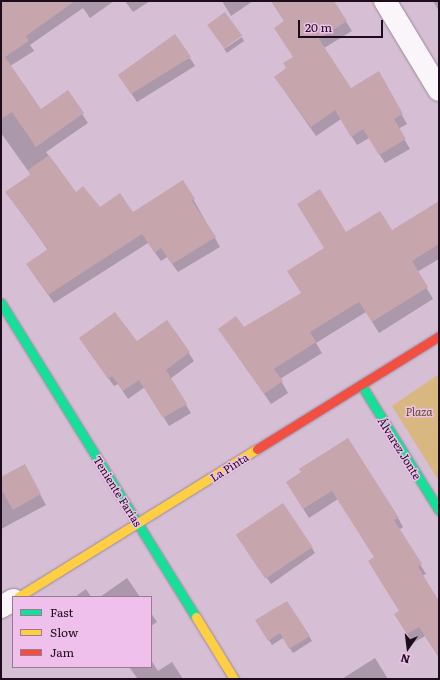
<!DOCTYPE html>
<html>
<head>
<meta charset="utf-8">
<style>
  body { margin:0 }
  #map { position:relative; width:440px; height:680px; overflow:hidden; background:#d6bed5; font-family:Literata,serif }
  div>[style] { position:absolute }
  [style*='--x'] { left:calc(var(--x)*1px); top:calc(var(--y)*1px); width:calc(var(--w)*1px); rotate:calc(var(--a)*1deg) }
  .green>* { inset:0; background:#d8b781 }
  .shadow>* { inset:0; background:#0003 }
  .building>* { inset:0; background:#c6a5ad; transform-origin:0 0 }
  .roads { filter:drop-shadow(0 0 1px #9b889a) drop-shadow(0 0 1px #9b889a) }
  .street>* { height:22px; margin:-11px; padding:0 11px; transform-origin:11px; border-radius:11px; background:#f9f5f9 }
  .fast>* { height:9px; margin:-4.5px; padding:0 4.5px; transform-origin:4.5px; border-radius:4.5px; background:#16e098 }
  .slow>* { height:9px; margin:-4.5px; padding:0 4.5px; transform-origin:4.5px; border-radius:4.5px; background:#ffcf43 }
  .jam>* { height:9px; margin:-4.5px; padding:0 4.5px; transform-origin:4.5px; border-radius:4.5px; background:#f24e42 }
  span { translate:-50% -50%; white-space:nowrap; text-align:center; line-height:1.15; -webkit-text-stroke:3px #eec0eb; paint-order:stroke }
  .park-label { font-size:11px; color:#5f4d1c; font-style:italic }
  .street-label { font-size:11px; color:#1d0d1c }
  .frame { position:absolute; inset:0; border:2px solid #1d0d1c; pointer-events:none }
  .legend { position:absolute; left:12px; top:596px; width:140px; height:72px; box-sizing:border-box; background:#eec0eb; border:1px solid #9a7898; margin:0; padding:5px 7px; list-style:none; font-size:12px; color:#1d0d1c }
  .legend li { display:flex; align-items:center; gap:8px; height:20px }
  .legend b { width:20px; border:1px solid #9a7898 }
  .north { position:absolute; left:388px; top:628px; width:40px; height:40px; -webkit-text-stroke:3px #eec0eb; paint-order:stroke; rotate:194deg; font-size:11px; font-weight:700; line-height:16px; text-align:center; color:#1d0d1c }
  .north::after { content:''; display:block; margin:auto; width:14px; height:18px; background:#1d0d1c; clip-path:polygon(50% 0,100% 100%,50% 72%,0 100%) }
  .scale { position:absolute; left:298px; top:20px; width:85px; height:18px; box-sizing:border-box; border:2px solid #1d0d1c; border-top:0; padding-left:5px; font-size:12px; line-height:14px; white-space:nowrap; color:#1d0d1c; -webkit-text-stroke:3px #eec0eb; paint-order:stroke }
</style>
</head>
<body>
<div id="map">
  <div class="green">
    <div style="clip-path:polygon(439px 374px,439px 481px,392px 406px)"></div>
  </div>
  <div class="shadow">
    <div style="clip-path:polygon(114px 1px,90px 18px,83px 8px,30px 45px,34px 51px,10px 66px,41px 110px,68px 92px,88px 123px,46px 152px,76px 193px,99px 209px,133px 213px,183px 181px,220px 247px,178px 272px,167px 257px,161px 261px,148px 243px,54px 303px,33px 273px,48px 250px,7px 193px,31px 175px,1px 133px,1px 2px)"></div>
    <div style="clip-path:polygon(125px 1px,150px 1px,133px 12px)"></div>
    <div style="clip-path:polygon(222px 1px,253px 1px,231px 16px)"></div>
    <div style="clip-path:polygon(271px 1px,333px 1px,352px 31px,324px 48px,351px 89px,378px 73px,407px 124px,398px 129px,410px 149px,385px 163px,369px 138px,357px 145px,341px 119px,316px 136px,281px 86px,294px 58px,285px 22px)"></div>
    <div style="clip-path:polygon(433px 1px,439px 1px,439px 11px)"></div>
    <div style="clip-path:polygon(242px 37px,244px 41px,227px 53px,224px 49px)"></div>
    <div style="clip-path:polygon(190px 58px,195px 66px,137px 102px,125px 84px)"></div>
    <div style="clip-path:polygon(439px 211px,439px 259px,417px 272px,433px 299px,379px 333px,366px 312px,316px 343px,322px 353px,280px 379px,288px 393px,271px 404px,220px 330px,243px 328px,302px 294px,325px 248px,346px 233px,392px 231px)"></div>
    <div style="clip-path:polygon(167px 321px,194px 361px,170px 379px,191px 413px,169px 426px,145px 387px,128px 399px,118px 384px,114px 386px,85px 346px,137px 343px)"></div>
    <div style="clip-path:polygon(24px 465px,46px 505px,1px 529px,1px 478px)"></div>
    <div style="clip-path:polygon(302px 472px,398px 518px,403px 527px,399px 530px,426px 574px,422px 576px,439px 606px,439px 657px,425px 636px,413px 643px,400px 623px,400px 611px,375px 558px,338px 499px,309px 518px,292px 491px)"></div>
    <div style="clip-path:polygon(241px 540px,312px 548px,315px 553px,271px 584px)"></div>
    <div style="clip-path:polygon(127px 578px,140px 597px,100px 597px)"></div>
    <div style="clip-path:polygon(86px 589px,91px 597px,75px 597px)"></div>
    <div style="clip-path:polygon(151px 613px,157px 622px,151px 626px)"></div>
    <div style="clip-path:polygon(257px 620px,309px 636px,312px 641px,293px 653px,283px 638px,272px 645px)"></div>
    <div style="clip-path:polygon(375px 658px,388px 679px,342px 679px)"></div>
    <div style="clip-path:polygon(151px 660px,158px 671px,172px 662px,183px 679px,138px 679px,129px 667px,151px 667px)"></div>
  </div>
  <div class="building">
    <div style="clip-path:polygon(1px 1px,75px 1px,26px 36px,29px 41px,5px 57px,41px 109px,68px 90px,84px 113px,36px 147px,12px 112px,1px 119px)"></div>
    <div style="clip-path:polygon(271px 1px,334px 1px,347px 21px,319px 39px,351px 88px,379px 71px,403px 114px,394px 119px,406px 139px,379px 155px,363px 129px,351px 137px,335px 110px,311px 127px,274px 77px,286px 68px,283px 63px,293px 57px,274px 28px,284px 21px)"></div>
    <div style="left:225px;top:12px;width:29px;height:22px;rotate:54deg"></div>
    <div style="clip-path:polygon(175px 34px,191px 57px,131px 94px,118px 75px)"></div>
    <div style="clip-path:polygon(49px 155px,76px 192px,83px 186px,100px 207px,120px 193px,133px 212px,183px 180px,195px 199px,192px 201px,216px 237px,172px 264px,161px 248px,155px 253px,142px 234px,48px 295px,26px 264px,48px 249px,5px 192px,31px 174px,28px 170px)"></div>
    <div style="clip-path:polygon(320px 189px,346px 232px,380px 211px,392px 230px,439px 201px,439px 244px,412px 261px,428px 287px,372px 322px,359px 302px,310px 332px,316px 342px,274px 369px,283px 381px,264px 394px,218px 329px,236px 316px,244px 327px,301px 293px,287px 271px,324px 248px,297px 204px)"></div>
    <div style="clip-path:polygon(115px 312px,137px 341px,167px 320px,190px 352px,166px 370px,187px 404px,163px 418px,139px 380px,123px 391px,112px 376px,108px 379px,79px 338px)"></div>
    <div style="clip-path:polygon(348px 438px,399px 518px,394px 520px,422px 564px,418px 567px,439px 601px,439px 658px,419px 627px,407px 634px,394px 614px,399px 611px,368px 561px,374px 557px,332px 491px,303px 509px,286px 482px,301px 472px,299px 469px)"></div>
    <div style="clip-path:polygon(25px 464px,41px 494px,13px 510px,1px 489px,1px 477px)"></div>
    <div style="left:283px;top:503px;width:53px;height:57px;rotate:56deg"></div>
    <div style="clip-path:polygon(287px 601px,310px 636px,289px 649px,280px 633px,268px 641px,255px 620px)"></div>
  </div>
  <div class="roads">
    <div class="street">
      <div style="--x:385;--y:1;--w:104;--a:58.8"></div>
      <div style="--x:1;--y:607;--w:14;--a:-30"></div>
    </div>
    <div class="fast">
      <div style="--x:1;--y:303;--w:370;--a:58.2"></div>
      <div style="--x:362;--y:386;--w:146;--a:58.2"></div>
    </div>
    <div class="slow">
      <div style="--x:18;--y:597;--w:281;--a:-31.8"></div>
      <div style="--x:196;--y:617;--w:73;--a:58.5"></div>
    </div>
    <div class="jam">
      <div style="--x:257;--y:449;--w:214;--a:-31.8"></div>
    </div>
  </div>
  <div class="park-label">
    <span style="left:419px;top:411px">Plaza</span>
  </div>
  <div class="street-label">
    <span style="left:400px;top:448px;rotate:58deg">Álvarez Jonte</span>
    <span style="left:229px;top:467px;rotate:-32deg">La Pinta</span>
    <span style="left:118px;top:491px;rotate:58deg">Teniente Farías</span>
  </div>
  <div class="frame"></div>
  <ul class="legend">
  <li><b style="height:5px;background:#16e098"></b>Fast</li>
  <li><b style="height:5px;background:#ffcf43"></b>Slow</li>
  <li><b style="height:5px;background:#f24e42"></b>Jam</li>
  </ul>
  <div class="north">N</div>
  <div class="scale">20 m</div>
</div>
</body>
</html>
